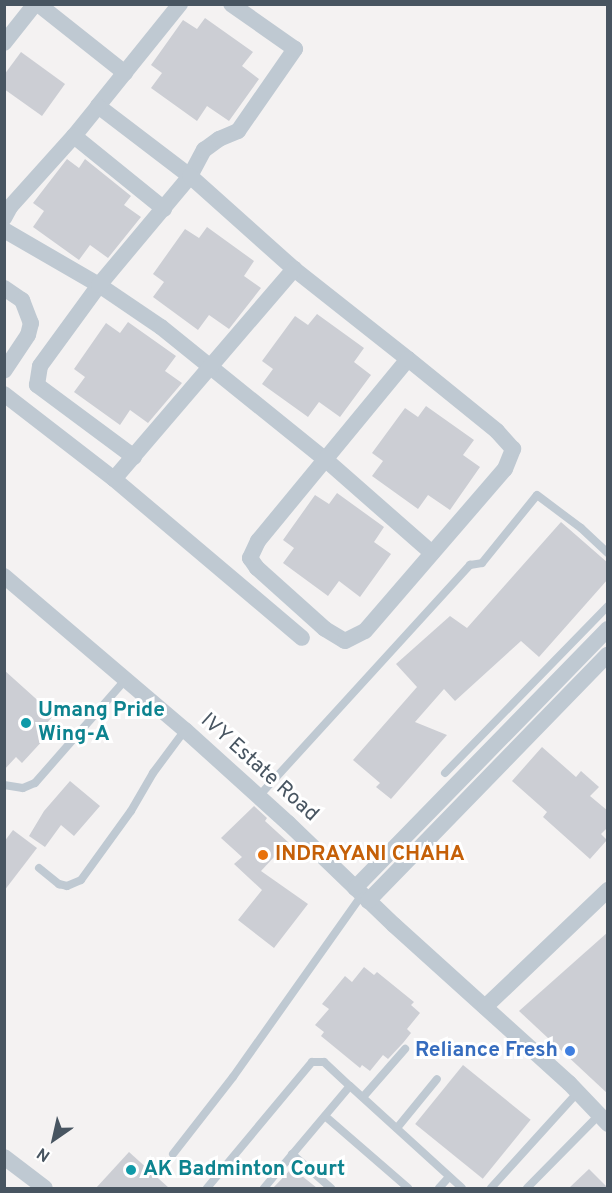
<!DOCTYPE html>
<html>
<head>
<meta charset="utf-8">
<style>
  body { margin:0 }
  #map { position:relative; width:612px; height:1193px; overflow:hidden; background:#f4f2f2; font-family:Overpass,sans-serif }
  div>[style] { position:absolute }
  [style*='--x'] { left:calc(var(--x)*1px); top:calc(var(--y)*1px); width:calc(var(--w)*1px); rotate:calc(var(--a)*1deg) }
  .building>* { inset:0; background:#ccced4; transform-origin:0 0 }
  .service>* { height:8px; margin:-4px; padding:0 4px; transform-origin:4px; border-radius:4px; background:#bfc9d2 }
  .minor>* { height:16px; margin:-8px; padding:0 8px; transform-origin:8px; border-radius:8px; background:#bfc9d2 }
  .dots>* { width:16px; height:16px; translate:-50% -50%; box-sizing:border-box; border:3px solid #fff; border-radius:50% }
  span { translate:-50% -50%; white-space:nowrap; text-align:center; line-height:1.15; -webkit-text-stroke:6px #fff; paint-order:stroke }
  .culture-label { font-size:21px; color:#0d838f; font-weight:700 }
  .left { translate:0 -50%; text-align:left }
  .street-label { font-size:21px; color:#485561 }
  .food-label { font-size:21px; color:#c56008; font-weight:700 }
  .shop-label { font-size:21px; color:#366cbe; font-weight:700 }
  .right { translate:-100% -50%; text-align:right }
  .frame { position:absolute; inset:0; border:6px solid #485561; pointer-events:none }
  .north { position:absolute; left:24px; top:1109px; width:60px; height:60px; -webkit-text-stroke:4px #fff; paint-order:stroke; rotate:214deg; font-size:16px; font-weight:700; line-height:24px; text-align:center; color:#485561 }
  .north::after { content:''; display:block; margin:auto; width:21px; height:27px; background:#485561; clip-path:polygon(50% 0,100% 100%,50% 72%,0 100%) }
</style>
</head>
<body>
<div id="map">
  <div class="building">
    <div style="clip-path:polygon(205px 18px,253px 52px,242px 66px,259px 79px,229px 121px,207px 106px,197px 121px,151px 88px,162px 73px,151px 65px,183px 20px,197px 29px)"></div>
    <div style="clip-path:polygon(21px 52px,65px 84px,42px 116px,4px 89px,4px 75px)"></div>
    <div style="clip-path:polygon(67px 159px,79px 168px,85px 159px,131px 196px,124px 205px,141px 217px,108px 258px,90px 245px,79px 260px,33px 227px,44px 211px,33px 203px)"></div>
    <div style="clip-path:polygon(207px 227px,254px 261px,244px 276px,261px 288px,229px 329px,209px 315px,198px 330px,153px 297px,164px 282px,153px 274px,185px 229px,199px 238px)"></div>
    <div style="clip-path:polygon(317px 314px,364px 348px,354px 362px,371px 375px,340px 417px,319px 402px,308px 417px,262px 384px,273px 369px,262px 361px,295px 316px,308px 325px)"></div>
    <div style="clip-path:polygon(128px 322px,176px 356px,165px 371px,182px 383px,148px 423px,130px 410px,120px 425px,74px 392px,85px 377px,74px 369px,106px 323px,120px 333px)"></div>
    <div style="clip-path:polygon(426px 406px,474px 440px,463px 455px,480px 467px,450px 510px,428px 495px,418px 509px,372px 476px,383px 461px,372px 453px,405px 408px,418px 417px)"></div>
    <div style="clip-path:polygon(337px 493px,384px 527px,374px 542px,391px 554px,360px 597px,339px 581px,328px 596px,283px 563px,294px 548px,283px 540px,315px 495px,329px 504px)"></div>
    <div style="clip-path:polygon(561px 522px,608px 563px,608px 579px,539px 657px,521px 641px,455px 701px,444px 689px,415px 722px,447px 735px,391px 799px,376px 787px,380px 783px,353px 760px,417px 687px,396px 664px,450px 616px,467px 628px)"></div>
    <div style="clip-path:polygon(4px 670px,54px 715px,39px 732px,45px 738px,22px 763px,16px 757px,4px 770px)"></div>
    <div style="clip-path:polygon(542px 747px,576px 777px,581px 771px,599px 787px,590px 796px,608px 811px,608px 827px,601px 834px,607px 840px,590px 859px,543px 817px,547px 812px,512px 781px)"></div>
    <div style="clip-path:polygon(70px 781px,100px 806px,74px 836px,61px 825px,45px 847px,29px 836px,44px 811px)"></div>
    <div style="clip-path:polygon(254px 806px,267px 818px,265px 821px,288px 842px,261px 871px,308px 904px,274px 948px,238px 920px,262px 890px,234px 864px,242px 857px,221px 838px)"></div>
    <div style="clip-path:polygon(13px 830px,37px 848px,4px 891px,4px 842px)"></div>
    <div style="clip-path:polygon(608px 932px,608px 1094px,519px 1011px)"></div>
    <div style="clip-path:polygon(364px 967px,374px 975px,377px 972px,414px 1002px,411px 1005px,420px 1013px,407px 1029px,411px 1033px,403px 1043px,388px 1059px,383px 1055px,370px 1071px,362px 1065px,360px 1068px,321px 1036px,324px 1032px,315px 1025px,329px 1009px,322px 1004px,345px 976px,352px 982px)"></div>
    <div style="left:463px;top:1065px;width:87px;height:76px;rotate:39deg"></div>
    <div style="clip-path:polygon(129px 1152px,169px 1188px,96px 1188px)"></div>
    <div style="clip-path:polygon(292px 1168px,317px 1188px,273px 1188px)"></div>
    <div style="clip-path:polygon(589px 1169px,608px 1188px,569px 1188px)"></div>
  </div>
  <div class="service">
    <div style="--x:445;--y:773;--w:233;--a:-45.7"></div>
    <div style="--x:4;--y:785;--w:19;--a:9"></div>
    <div style="--x:23;--y:788;--w:13;--a:-23"></div>
    <div style="--x:35;--y:783;--w:138;--a:-48.8"></div>
    <div style="--x:259;--y:796;--w:313;--a:-47.6"></div>
    <div style="--x:470;--y:565;--w:12;--a:-9"></div>
    <div style="--x:482;--y:563;--w:87;--a:-51"></div>
    <div style="--x:537;--y:495;--w:55;--a:36.9"></div>
    <div style="--x:581;--y:528;--w:37;--a:43"></div>
    <div style="--x:39;--y:868;--w:26;--a:39"></div>
    <div style="--x:59;--y:884;--w:8;--a:14"></div>
    <div style="--x:67;--y:886;--w:15;--a:-23"></div>
    <div style="--x:81;--y:880;--w:85;--a:-54.1"></div>
    <div style="--x:131;--y:811;--w:44;--a:-59.9"></div>
    <div style="--x:153;--y:773;--w:54;--a:-53.3"></div>
    <div style="--x:363;--y:1097;--w:64;--a:-48.8"></div>
    <div style="--x:325;--y:1116;--w:110;--a:40.9"></div>
    <div style="--x:397;--y:1128;--w:63;--a:-50.8"></div>
    <div style="--x:173;--y:1154;--w:98;--a:-52.1"></div>
    <div style="--x:233;--y:1077;--w:223;--a:-54.7"></div>
    <div style="--x:292;--y:1154;--w:52;--a:41.1"></div>
    <div style="--x:207;--y:1188;--w:164;--a:-50.2"></div>
    <div style="--x:312;--y:1062;--w:12;--a:0"></div>
    <div style="--x:324;--y:1062;--w:35;--a:43"></div>
    <div style="--x:264;--y:1188;--w:133;--a:-49.9"></div>
    <div style="--x:350;--y:1086;--w:151;--a:42.3"></div>
    <div style="--x:439;--y:1188;--w:15;--a:-48"></div>
    <div style="--x:491;--y:1188;--w:128;--a:-47.8"></div>
    <div style="--x:527;--y:1188;--w:101;--a:-45.4"></div>
  </div>
  <div class="minor">
    <div style="--x:38;--y:4;--w:111;--a:38.4"></div>
    <div style="--x:180;--y:4;--w:131;--a:128.8"></div>
    <div style="--x:98;--y:106;--w:116;--a:37.3"></div>
    <div style="--x:190;--y:176;--w:30;--a:-62"></div>
    <div style="--x:204;--y:150;--w:19;--a:-36"></div>
    <div style="--x:219;--y:139;--w:21;--a:-23"></div>
    <div style="--x:238;--y:131;--w:100;--a:-55.2"></div>
    <div style="--x:295;--y:49;--w:78;--a:-144.9"></div>
    <div style="--x:4;--y:43;--w:50;--a:-51.5"></div>
    <div style="--x:74;--y:136;--w:38;--a:-51"></div>
    <div style="--x:4;--y:218;--w:13;--a:-61"></div>
    <div style="--x:10;--y:207;--w:96;--a:-48"></div>
    <div style="--x:74;--y:136;--w:116;--a:39"></div>
    <div style="--x:4;--y:230;--w:110;--a:30.1"></div>
    <div style="--x:99;--y:285;--w:75;--a:34.1"></div>
    <div style="--x:161;--y:327;--w:212;--a:38.9"></div>
    <div style="--x:326;--y:460;--w:141;--a:41.3"></div>
    <div style="--x:4;--y:288;--w:22;--a:34"></div>
    <div style="--x:22;--y:300;--w:25;--a:69"></div>
    <div style="--x:31;--y:323;--w:12;--a:104"></div>
    <div style="--x:28;--y:335;--w:43;--a:123.7"></div>
    <div style="--x:4;--y:394;--w:139;--a:37.7"></div>
    <div style="--x:114;--y:479;--w:246;--a:40.2"></div>
    <div style="--x:134;--y:457;--w:121;--a:-143.4"></div>
    <div style="--x:37;--y:385;--w:19;--a:-81"></div>
    <div style="--x:40;--y:366;--w:100;--a:-53.9"></div>
    <div style="--x:99;--y:285;--w:142;--a:-50.1"></div>
    <div style="--x:190;--y:176;--w:140;--a:41.8"></div>
    <div style="--x:294;--y:269;--w:145;--a:38.3"></div>
    <div style="--x:408;--y:359;--w:236;--a:129.5"></div>
    <div style="--x:258;--y:541;--w:19;--a:115"></div>
    <div style="--x:250;--y:558;--w:12;--a:55"></div>
    <div style="--x:257;--y:568;--w:91;--a:41.9"></div>
    <div style="--x:325;--y:629;--w:23;--a:31"></div>
    <div style="--x:345;--y:641;--w:22;--a:-27"></div>
    <div style="--x:365;--y:631;--w:214;--a:-49.2"></div>
    <div style="--x:505;--y:469;--w:22;--a:-68"></div>
    <div style="--x:513;--y:449;--w:24;--a:-132"></div>
    <div style="--x:497;--y:431;--w:114;--a:-141"></div>
    <div style="--x:114;--y:479;--w:277;--a:-49.4"></div>
    <div style="--x:4;--y:576;--w:238;--a:40.4"></div>
    <div style="--x:185;--y:730;--w:139;--a:42.1"></div>
    <div style="--x:288;--y:823;--w:147;--a:43.9"></div>
    <div style="--x:394;--y:925;--w:236;--a:42.1"></div>
    <div style="--x:569;--y:1083;--w:57;--a:46.4"></div>
    <div style="--x:355;--y:888;--w:362;--a:-45.7"></div>
    <div style="--x:368;--y:901;--w:344;--a:-45.8"></div>
    <div style="--x:485;--y:1007;--w:170;--a:-43.6"></div>
    <div style="--x:4;--y:1157;--w:51;--a:37.1"></div>
  </div>
  <div class="dots">
    <div style="left:26px;top:723px;background:#0f9aa8"></div>
    <div style="left:263px;top:855px;background:#e8710a"></div>
    <div style="left:570px;top:1051px;background:#3f7fe0"></div>
    <div style="left:131px;top:1170px;background:#0f9aa8"></div>
  </div>
  <div class="culture-label">
    <span class="left" style="left:38px;top:723px">Umang Pride<br>Wing-A</span>
    <span class="left" style="left:143px;top:1170px">AK Badminton Court</span>
  </div>
  <div class="street-label">
    <span style="left:259px;top:768px;rotate:42deg">IVY Estate Road</span>
  </div>
  <div class="food-label">
    <span class="left" style="left:275px;top:855px">INDRAYANI CHAHA</span>
  </div>
  <div class="shop-label">
    <span class="right" style="left:558px;top:1051px">Reliance Fresh</span>
  </div>
  <div class="frame"></div>
  <div class="north">N</div>
</div>
</body>
</html>
